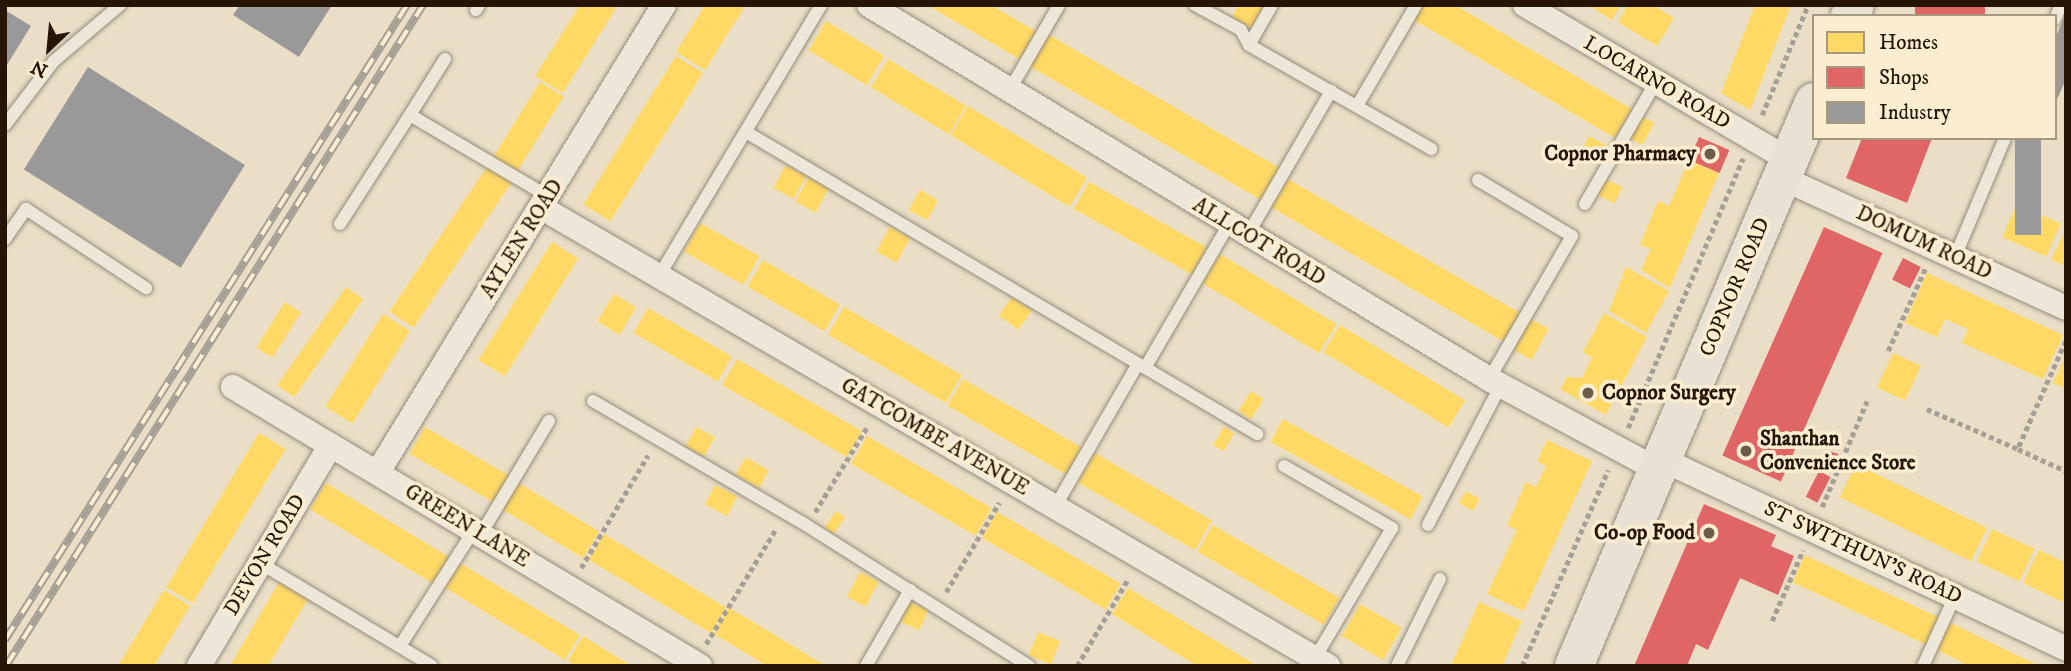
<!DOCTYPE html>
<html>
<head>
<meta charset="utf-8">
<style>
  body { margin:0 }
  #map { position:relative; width:2071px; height:671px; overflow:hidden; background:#eadfc6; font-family:"IM FELL DW Pica",serif }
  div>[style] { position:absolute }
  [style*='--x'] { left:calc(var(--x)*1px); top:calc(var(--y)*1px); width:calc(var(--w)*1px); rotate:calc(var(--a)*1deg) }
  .homes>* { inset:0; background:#ffd966; transform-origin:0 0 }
  .shops>* { inset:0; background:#e06666; transform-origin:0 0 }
  .industry>* { inset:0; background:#999; transform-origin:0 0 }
  .path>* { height:4.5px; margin-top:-2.25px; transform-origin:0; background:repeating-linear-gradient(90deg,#a59f95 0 5px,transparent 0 8.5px) }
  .roads { filter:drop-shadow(0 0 2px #948b7c) drop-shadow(0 0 2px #948b7c) }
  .service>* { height:12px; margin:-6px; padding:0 6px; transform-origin:6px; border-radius:6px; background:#ede7da }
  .minor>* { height:24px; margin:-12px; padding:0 12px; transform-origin:12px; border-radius:12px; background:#ede7da }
  .primary>* { height:38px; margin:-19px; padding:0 19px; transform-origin:19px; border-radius:19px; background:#e9e2d4 }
  .rail>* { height:8px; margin-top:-4px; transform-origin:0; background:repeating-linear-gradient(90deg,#fbeed0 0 16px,#a59f95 0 32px); box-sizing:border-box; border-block:2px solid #a59f95 }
  .dots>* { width:19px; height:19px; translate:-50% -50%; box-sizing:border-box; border:4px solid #fbeed0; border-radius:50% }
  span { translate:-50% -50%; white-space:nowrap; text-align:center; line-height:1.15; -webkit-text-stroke:7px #fbeed0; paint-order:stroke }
  .street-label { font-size:21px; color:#261406 }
  .poi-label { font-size:21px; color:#261406; font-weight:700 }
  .right { translate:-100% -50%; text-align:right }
  .left { translate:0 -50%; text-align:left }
  .frame { position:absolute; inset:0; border:7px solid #261406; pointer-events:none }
  .legend { position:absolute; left:1812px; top:14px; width:245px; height:126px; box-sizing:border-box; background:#fbeed0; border:2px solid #a6977f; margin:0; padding:9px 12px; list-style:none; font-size:21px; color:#261406 }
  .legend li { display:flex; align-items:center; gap:14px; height:35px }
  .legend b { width:35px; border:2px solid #a6977f }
  .north { position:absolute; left:14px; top:14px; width:70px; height:70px; -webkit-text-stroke:5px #fbeed0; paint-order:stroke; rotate:206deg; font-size:19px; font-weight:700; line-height:28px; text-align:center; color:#261406 }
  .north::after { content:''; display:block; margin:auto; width:24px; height:32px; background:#261406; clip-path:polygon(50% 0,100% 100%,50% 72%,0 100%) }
</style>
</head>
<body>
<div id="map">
  <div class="homes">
    <div style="clip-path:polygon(580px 5px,618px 5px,563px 93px,535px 76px)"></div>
    <div style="clip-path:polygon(705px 5px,746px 5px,705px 70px,676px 52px)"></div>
    <div style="clip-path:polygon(927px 5px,991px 5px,1037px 32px,1021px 60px)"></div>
    <div style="clip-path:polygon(1239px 5px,1263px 7px,1252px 28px,1232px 17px)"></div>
    <div style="clip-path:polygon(1422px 5px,1455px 5px,1632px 109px,1615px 138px,1414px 20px)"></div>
    <div style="clip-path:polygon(1588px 5px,1621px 5px,1612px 20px)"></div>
    <div style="clip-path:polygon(1628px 5px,1653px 5px,1674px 18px,1657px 46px,1618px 22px)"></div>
    <div style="clip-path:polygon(1755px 5px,1791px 5px,1750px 110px,1721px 93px)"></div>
    <div style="left:826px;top:21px;width:68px;height:34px;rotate:31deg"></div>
    <div style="left:1046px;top:33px;width:270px;height:37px;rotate:30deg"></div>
    <div style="left:676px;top:56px;width:32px;height:175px;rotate:32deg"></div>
    <div style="left:888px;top:59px;width:91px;height:33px;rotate:31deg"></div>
    <div style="left:540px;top:82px;width:28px;height:89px;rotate:32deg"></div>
    <div style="left:968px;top:106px;width:139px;height:34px;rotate:31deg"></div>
    <div style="left:1641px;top:116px;width:15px;height:25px;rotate:28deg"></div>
    <div style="left:1589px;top:136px;width:24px;height:19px;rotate:28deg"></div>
    <div style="clip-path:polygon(1689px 160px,1719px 173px,1670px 288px,1641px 270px,1651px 249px,1640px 245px,1658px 201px,1669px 206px)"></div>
    <div style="left:489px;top:164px;width:29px;height:178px;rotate:34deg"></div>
    <div style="left:786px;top:165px;width:23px;height:26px;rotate:29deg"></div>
    <div style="left:809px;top:177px;width:23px;height:28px;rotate:29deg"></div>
    <div style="left:1288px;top:179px;width:270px;height:33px;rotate:30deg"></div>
    <div style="left:1605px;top:179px;width:19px;height:18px;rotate:25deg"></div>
    <div style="left:1089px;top:182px;width:135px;height:31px;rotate:29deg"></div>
    <div style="left:920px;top:190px;width:21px;height:23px;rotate:29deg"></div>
    <div style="left:2017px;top:204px;width:48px;height:36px;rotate:24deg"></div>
    <div style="left:700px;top:223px;width:68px;height:33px;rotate:29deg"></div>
    <div style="left:890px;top:227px;width:23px;height:28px;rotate:29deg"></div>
    <div style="clip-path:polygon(2066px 228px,2066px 266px,2051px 260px)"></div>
    <div style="left:552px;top:242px;width:31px;height:139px;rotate:32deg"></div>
    <div style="left:1220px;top:254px;width:136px;height:34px;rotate:31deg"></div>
    <div style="left:763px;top:260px;width:89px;height:31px;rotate:30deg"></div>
    <div style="clip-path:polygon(1626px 267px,1669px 291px,1646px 333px,1609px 311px)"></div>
    <div style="clip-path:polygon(1927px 273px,2063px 335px,2043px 379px,1962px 343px,1968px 329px,1945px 319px,1937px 337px,1905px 323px)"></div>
    <div style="left:346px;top:287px;width:21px;height:120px;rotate:35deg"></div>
    <div style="left:614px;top:294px;width:26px;height:32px;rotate:31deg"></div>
    <div style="left:1012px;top:297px;width:24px;height:23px;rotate:35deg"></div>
    <div style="left:285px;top:302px;width:19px;height:54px;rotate:32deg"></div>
    <div style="left:844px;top:307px;width:136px;height:32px;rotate:30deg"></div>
    <div style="left:648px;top:308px;width:97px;height:29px;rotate:30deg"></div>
    <div style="clip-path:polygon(1604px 313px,1647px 337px,1606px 415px,1560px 389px,1567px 377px,1582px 378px,1592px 358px,1583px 352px)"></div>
    <div style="left:383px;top:314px;width:32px;height:109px;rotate:32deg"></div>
    <div style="left:1530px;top:319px;width:21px;height:35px;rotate:28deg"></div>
    <div style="left:1340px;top:325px;width:146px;height:32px;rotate:31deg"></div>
    <div style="left:1893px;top:353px;width:31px;height:38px;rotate:25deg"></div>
    <div style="clip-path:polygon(2066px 355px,2066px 389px,2053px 383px)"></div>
    <div style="left:737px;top:359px;width:144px;height:30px;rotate:30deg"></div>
    <div style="left:963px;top:379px;width:137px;height:31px;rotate:30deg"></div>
    <div style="left:1251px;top:391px;width:15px;height:24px;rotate:32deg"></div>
    <div style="left:1283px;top:419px;width:160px;height:26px;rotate:29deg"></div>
    <div style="left:425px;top:427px;width:98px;height:31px;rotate:30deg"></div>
    <div style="left:696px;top:427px;width:21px;height:22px;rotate:28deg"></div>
    <div style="left:1224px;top:427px;width:12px;height:21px;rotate:31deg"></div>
    <div style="left:259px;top:433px;width:31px;height:180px;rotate:31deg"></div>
    <div style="left:867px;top:436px;width:144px;height:32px;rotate:30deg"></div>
    <div style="clip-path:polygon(1547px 440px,1592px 461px,1524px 611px,1487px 594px,1517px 530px,1507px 525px,1526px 482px,1536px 487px,1546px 466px,1537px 461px)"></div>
    <div style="left:1095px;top:453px;width:135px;height:34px;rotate:30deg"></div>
    <div style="left:746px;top:457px;width:27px;height:20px;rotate:31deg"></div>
    <div style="left:1856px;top:464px;width:146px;height:37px;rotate:26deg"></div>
    <div style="left:517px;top:482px;width:96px;height:31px;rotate:31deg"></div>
    <div style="left:326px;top:483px;width:144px;height:31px;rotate:31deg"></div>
    <div style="left:715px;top:485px;width:25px;height:22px;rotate:27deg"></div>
    <div style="left:1466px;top:491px;width:16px;height:14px;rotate:30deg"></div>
    <div style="left:836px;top:511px;width:11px;height:20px;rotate:34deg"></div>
    <div style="left:997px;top:512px;width:143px;height:30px;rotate:30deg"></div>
    <div style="left:1213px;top:525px;width:146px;height:31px;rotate:30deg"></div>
    <div style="left:1992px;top:529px;width:47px;height:36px;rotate:25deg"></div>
    <div style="left:604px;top:534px;width:143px;height:30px;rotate:31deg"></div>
    <div style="clip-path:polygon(2039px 550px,2066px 563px,2065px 603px,2023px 583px)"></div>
    <div style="left:1805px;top:555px;width:148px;height:30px;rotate:25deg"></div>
    <div style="left:460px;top:563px;width:140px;height:29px;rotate:31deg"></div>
    <div style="left:860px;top:572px;width:21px;height:28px;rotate:28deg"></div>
    <div style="clip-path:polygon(279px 582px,308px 599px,268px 666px,230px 666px)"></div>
    <div style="clip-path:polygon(1128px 588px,1253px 663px,1251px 666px,1197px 666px,1112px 614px)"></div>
    <div style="clip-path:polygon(164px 590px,190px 606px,154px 666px,118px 666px)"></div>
    <div style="left:910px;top:602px;width:20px;height:22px;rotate:24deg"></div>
    <div style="clip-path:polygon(1479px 602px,1522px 621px,1502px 666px,1451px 666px)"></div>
    <div style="left:1360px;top:604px;width:48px;height:37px;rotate:30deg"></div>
    <div style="clip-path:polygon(729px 608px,750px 620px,826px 666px,767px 666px,754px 658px,714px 634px)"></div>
    <div style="clip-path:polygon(1949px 622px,2039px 666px,1969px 666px,1936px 649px)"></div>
    <div style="left:1038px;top:632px;width:24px;height:25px;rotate:22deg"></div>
    <div style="clip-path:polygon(583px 636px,604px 649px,632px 666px,576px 666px,568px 661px)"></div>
  </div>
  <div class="shops">
    <div style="left:1915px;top:5px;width:70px;height:12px"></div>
    <div style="left:1699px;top:137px;width:33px;height:25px;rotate:23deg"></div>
    <div style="clip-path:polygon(1862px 138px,1932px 138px,1907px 203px,1846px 178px)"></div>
    <div style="left:1824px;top:227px;width:64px;height:250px;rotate:24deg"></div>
    <div style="left:1903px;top:258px;width:20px;height:24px;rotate:27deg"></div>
    <div style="clip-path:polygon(1829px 451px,1838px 454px,1835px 468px,1825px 466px)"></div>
    <div style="left:1819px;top:471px;width:13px;height:29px;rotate:27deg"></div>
    <div style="clip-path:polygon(1704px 504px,1776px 535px,1771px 546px,1794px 556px,1778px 595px,1740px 578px,1708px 650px,1696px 644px,1687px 666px,1634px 666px)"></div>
  </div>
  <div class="industry">
    <div style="clip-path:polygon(332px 5px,299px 57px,233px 15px,240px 5px)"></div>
    <div style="clip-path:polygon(5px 10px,31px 26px,5px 68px)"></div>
    <div style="clip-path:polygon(2066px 13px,2066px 79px,2055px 104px,2055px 39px)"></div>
    <div style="left:88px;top:67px;width:185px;height:121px;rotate:32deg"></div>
    <div style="left:2015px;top:138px;width:26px;height:97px"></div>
  </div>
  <div class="path">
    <div style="--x:1762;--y:115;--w:119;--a:-67.3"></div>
    <div style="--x:2066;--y:341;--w:118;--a:114"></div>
    <div style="--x:2018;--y:449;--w:53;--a:24.6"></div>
    <div style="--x:1888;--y:351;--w:90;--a:-65.7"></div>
    <div style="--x:1927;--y:409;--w:99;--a:23.7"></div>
    <div style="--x:1628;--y:428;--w:293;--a:-66.9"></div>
    <div style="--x:1822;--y:507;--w:115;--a:-67"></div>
    <div style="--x:815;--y:512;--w:100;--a:-58.5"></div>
    <div style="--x:581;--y:568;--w:131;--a:-59.3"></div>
    <div style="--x:946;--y:592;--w:104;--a:-59.2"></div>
    <div style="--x:1772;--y:621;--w:77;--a:-66.4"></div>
    <div style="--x:706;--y:644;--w:135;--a:-58.7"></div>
    <div style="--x:1077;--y:666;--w:101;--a:-59.6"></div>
    <div style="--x:1522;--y:666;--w:214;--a:-66.3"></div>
  </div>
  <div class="roads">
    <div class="service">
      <div style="--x:1195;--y:5;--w:52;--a:28.5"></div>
      <div style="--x:1241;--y:30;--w:17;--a:62"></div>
      <div style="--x:1249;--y:45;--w:210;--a:29.7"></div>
      <div style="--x:476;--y:10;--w:6;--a:-59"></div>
      <div style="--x:2055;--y:19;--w:15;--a:-67"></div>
      <div style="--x:1249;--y:45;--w:46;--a:-60.1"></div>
      <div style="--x:1009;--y:91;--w:99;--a:-59.8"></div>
      <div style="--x:1357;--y:106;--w:117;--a:-59.7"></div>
      <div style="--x:410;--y:115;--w:66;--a:-58"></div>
      <div style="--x:5;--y:125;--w:81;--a:-52.6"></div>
      <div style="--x:54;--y:61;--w:87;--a:-40.3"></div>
      <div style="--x:746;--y:132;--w:594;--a:30.58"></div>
      <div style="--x:1478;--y:180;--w:109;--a:30.8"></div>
      <div style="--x:1572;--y:236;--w:165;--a:120.1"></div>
      <div style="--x:1585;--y:204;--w:141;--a:-59.8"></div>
      <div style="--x:340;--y:224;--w:130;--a:-57.3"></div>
      <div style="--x:410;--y:115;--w:161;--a:30.5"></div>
      <div style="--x:1247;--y:236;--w:168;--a:-59.9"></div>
      <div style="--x:5;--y:239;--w:37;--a:-55"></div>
      <div style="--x:26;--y:209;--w:144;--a:33.4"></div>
      <div style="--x:1955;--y:257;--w:129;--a:-67.2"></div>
      <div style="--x:659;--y:276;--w:316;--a:-59.1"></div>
      <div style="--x:1145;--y:368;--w:167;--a:-59.7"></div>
      <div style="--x:593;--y:401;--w:246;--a:30.2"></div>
      <div style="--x:806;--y:525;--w:264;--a:32.3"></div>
      <div style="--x:1284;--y:466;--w:125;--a:29.9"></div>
      <div style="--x:1392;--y:528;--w:151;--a:120.6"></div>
      <div style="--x:1055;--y:507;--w:165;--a:-59.9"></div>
      <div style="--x:1428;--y:525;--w:158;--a:-62.5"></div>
      <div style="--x:481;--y:534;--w:132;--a:-59"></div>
      <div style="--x:260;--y:563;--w:200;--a:30.9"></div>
      <div style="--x:400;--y:646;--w:138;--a:-57.5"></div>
      <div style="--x:866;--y:666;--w:88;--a:-59.9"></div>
      <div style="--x:1397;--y:666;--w:97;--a:-63.7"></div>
      <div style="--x:1923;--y:666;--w:77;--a:-65.4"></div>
    </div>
    <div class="minor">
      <div style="--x:869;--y:5;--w:724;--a:31.1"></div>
      <div style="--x:1489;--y:379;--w:190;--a:28.3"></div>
      <div style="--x:1525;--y:5;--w:306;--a:30.4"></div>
      <div style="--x:1782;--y:178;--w:312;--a:24.6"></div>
      <div style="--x:542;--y:208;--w:910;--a:30.23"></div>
      <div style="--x:233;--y:387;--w:544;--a:30.86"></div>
      <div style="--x:1661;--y:459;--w:447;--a:25.1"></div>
      <div style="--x:378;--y:472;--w:548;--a:-58.52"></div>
      <div style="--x:199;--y:666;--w:257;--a:-59.2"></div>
    </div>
    <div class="primary">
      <div style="--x:1850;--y:16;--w:12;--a:-66"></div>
      <div style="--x:1574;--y:666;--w:613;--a:-66.95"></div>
    </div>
  </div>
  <div class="rail">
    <div style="--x:5;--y:640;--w:752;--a:-57.66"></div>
    <div style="--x:6;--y:666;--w:782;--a:-57.75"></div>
  </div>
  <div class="dots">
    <div style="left:1710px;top:154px;background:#6b5b49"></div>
    <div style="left:1588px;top:393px;background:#6b5b49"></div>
    <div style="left:1746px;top:451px;background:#6b5b49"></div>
    <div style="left:1709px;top:533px;background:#6b5b49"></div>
  </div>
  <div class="street-label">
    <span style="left:1657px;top:83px;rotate:30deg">LOCARNO ROAD</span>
    <span style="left:522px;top:239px;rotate:-58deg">AYLEN ROAD</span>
    <span style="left:1259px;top:242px;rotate:31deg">ALLCOT ROAD</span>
    <span style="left:1924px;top:243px;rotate:25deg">DOMUM ROAD</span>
    <span style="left:1735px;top:287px;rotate:-67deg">COPNOR ROAD</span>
    <span style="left:935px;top:437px;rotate:30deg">GATCOMBE AVENUE</span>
    <span style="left:467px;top:526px;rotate:31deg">GREEN LANE</span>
    <span style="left:1863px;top:553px;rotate:25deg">ST SWITHUN'S ROAD</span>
    <span style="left:265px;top:555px;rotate:-59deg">DEVON ROAD</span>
  </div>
  <div class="poi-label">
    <span class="right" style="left:1696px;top:154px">Copnor Pharmacy</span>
    <span class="left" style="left:1602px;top:393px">Copnor Surgery</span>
    <span class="left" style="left:1760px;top:451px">Shanthan<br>Convenience Store</span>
    <span class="right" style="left:1695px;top:533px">Co-op Food</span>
  </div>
  <div class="frame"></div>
  <ul class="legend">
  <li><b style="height:19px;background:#ffd966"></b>Homes</li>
  <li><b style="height:19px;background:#e06666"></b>Shops</li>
  <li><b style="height:19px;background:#999"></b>Industry</li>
  </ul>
  <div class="north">N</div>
</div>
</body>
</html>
